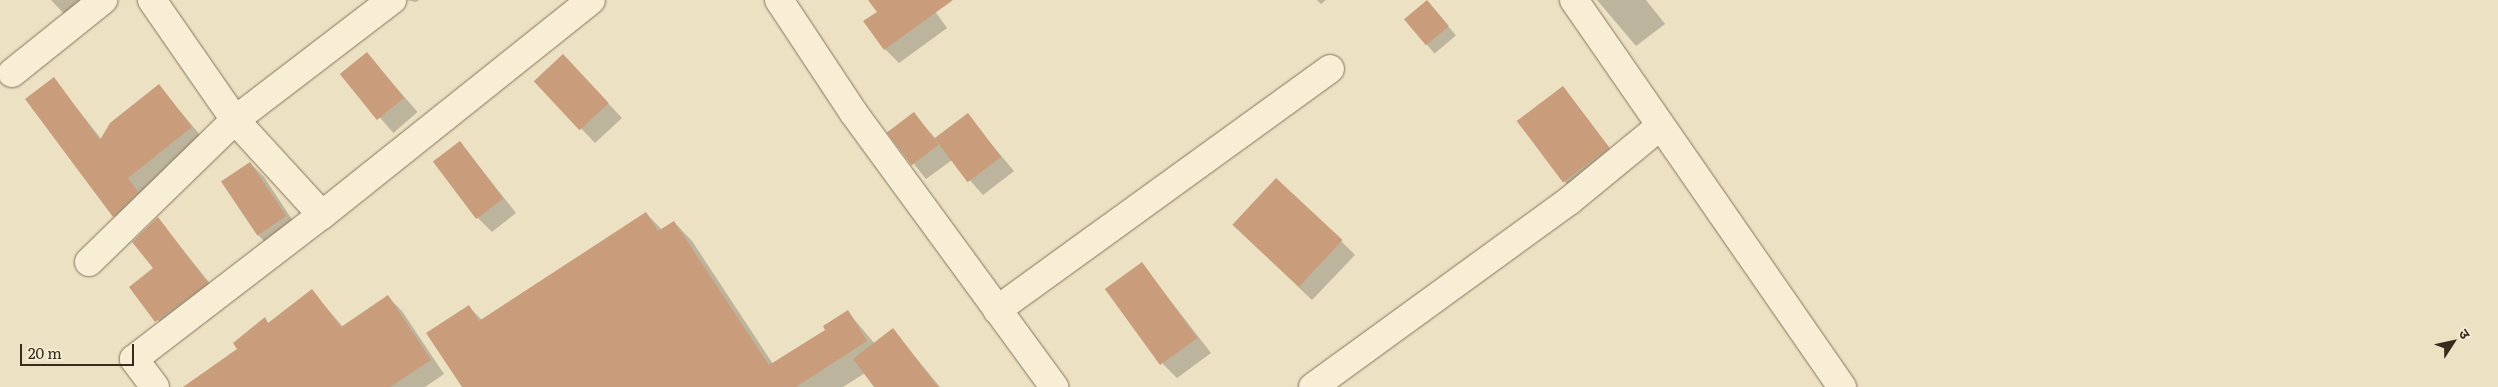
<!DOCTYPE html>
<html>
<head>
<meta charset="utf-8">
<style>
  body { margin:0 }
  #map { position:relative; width:2498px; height:387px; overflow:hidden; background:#ece1c3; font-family:Literata,"Noto Sans Devanagari",serif }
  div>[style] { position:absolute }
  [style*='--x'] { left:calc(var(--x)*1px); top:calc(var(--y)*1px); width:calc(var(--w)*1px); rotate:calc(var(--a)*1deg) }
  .shadow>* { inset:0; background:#0003; transform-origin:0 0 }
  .building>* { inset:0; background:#c99d7b; transform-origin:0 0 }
  .roads { filter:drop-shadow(0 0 1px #86735b) drop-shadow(0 0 1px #86735b) }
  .minor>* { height:28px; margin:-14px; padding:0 14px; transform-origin:14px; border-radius:14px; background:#f8eed6 }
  span { translate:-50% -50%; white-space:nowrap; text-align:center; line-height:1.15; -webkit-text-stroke:4px #f4ebd3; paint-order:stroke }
  .north { position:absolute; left:2428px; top:317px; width:50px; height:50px; -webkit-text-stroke:4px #f4ebd3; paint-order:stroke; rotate:55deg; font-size:14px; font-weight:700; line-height:20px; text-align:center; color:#372b1e }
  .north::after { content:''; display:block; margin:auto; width:18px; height:22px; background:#372b1e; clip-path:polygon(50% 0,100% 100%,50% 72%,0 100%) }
  .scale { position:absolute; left:20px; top:344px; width:114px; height:22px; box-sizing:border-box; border:2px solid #372b1e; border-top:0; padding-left:6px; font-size:15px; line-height:18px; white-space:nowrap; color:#372b1e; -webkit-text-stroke:4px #f4ebd3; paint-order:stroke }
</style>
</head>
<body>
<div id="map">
  <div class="shadow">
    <div style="clip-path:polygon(51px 0,95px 0,70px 20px)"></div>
    <div style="clip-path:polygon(406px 0,419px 0,416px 2px)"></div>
    <div style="clip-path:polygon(870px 0,927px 0,947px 28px,899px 63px,885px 49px,879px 12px)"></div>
    <div style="clip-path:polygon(1317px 0,1326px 0,1321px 4px)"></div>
    <div style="clip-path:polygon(1597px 0,1646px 0,1665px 24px,1636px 46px)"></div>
    <div style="left:1427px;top:1px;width:45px;height:28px;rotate:50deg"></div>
    <div style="left:367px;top:54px;width:77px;height:32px;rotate:49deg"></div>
    <div style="clip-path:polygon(577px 70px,622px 118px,595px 143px,536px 81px)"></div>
    <div style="clip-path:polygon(54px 79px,102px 140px,159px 86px,206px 142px,128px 230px,114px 216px)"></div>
    <div style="left:1562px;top:87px;width:97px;height:56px;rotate:52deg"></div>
    <div style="clip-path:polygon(914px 114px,936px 139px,967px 115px,1014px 171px,983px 195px,952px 160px,926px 179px,889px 133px)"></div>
    <div style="clip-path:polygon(460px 142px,516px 213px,492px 232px,478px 218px)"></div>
    <div style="clip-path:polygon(250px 163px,264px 177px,299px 230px,271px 248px,257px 234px)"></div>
    <div style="clip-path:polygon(646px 213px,662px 230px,674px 222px,692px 241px,773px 364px,827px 330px,848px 312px,875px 344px,893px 330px,940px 387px,875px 387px,865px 373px,843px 387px,463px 387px,468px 306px,483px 321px)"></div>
    <div style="clip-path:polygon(158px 219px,221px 297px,170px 335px,131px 287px,155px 269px)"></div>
    <div style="clip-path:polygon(1248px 239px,1341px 241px,1355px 255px,1312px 300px)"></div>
    <div style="clip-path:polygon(1142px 264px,1211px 353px,1177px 378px,1163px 364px)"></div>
    <div style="clip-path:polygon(312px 291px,343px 327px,388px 297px,402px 311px,444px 374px,425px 387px,185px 387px,239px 349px,265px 319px,269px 324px)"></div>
  </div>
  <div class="building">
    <div style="clip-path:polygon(868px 0,953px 0,884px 50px,863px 21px,877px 12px)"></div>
    <div style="left:1427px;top:0;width:34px;height:30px;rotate:50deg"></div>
    <div style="left:367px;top:52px;width:59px;height:35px;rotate:51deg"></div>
    <div style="left:563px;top:54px;width:67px;height:40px;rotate:47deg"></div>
    <div style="clip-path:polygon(54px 77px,100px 140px,110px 123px,159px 84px,192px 127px,128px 178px,138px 192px,113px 217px,25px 99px)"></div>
    <div style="left:1563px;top:86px;width:77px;height:58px;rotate:53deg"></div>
    <div style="left:914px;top:112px;width:41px;height:34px;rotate:53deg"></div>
    <div style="left:968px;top:113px;width:55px;height:42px;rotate:53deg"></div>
    <div style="left:460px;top:141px;width:72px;height:34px;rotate:53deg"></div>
    <div style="left:250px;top:162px;width:65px;height:35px;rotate:56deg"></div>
    <div style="left:1276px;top:178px;width:91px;height:64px;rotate:43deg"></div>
    <div style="clip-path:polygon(646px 212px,658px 231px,674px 221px,769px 365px,825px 330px,823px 326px,848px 310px,867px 341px,796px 387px,462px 387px,426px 333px,469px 305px,479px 321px)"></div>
    <div style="clip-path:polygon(158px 217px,208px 283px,155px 322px,129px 287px,153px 268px,132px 242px)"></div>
    <div style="left:1142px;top:262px;width:94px;height:46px;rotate:54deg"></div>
    <div style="clip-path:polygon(312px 289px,341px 327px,388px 295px,431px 360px,390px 387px,183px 387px,237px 349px,233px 343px,265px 317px,268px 323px)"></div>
    <div style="clip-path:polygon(893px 328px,938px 387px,874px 387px,853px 359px)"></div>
  </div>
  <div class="roads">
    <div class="minor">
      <div style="--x:779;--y:0;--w:134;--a:56.5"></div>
      <div style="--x:853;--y:112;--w:341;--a:53.8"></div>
      <div style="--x:1574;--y:0;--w:471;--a:55.3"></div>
      <div style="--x:12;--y:73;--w:117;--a:-38.7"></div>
      <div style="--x:322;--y:215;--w:129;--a:-132.5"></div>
      <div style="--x:235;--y:120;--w:198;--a:-37.4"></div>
      <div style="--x:89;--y:262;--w:204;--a:-44.2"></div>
      <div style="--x:235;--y:120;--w:146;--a:-124.7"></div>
      <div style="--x:997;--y:310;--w:411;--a:-35.9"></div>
      <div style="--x:155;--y:387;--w:35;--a:-127"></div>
      <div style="--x:134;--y:359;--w:237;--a:-37.5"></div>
      <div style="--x:322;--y:215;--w:344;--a:-38.6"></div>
      <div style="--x:1313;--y:387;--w:316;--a:-36"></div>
      <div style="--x:1569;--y:201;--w:117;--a:-39.4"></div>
    </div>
  </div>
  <div class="north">उ</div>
  <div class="scale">20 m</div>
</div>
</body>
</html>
